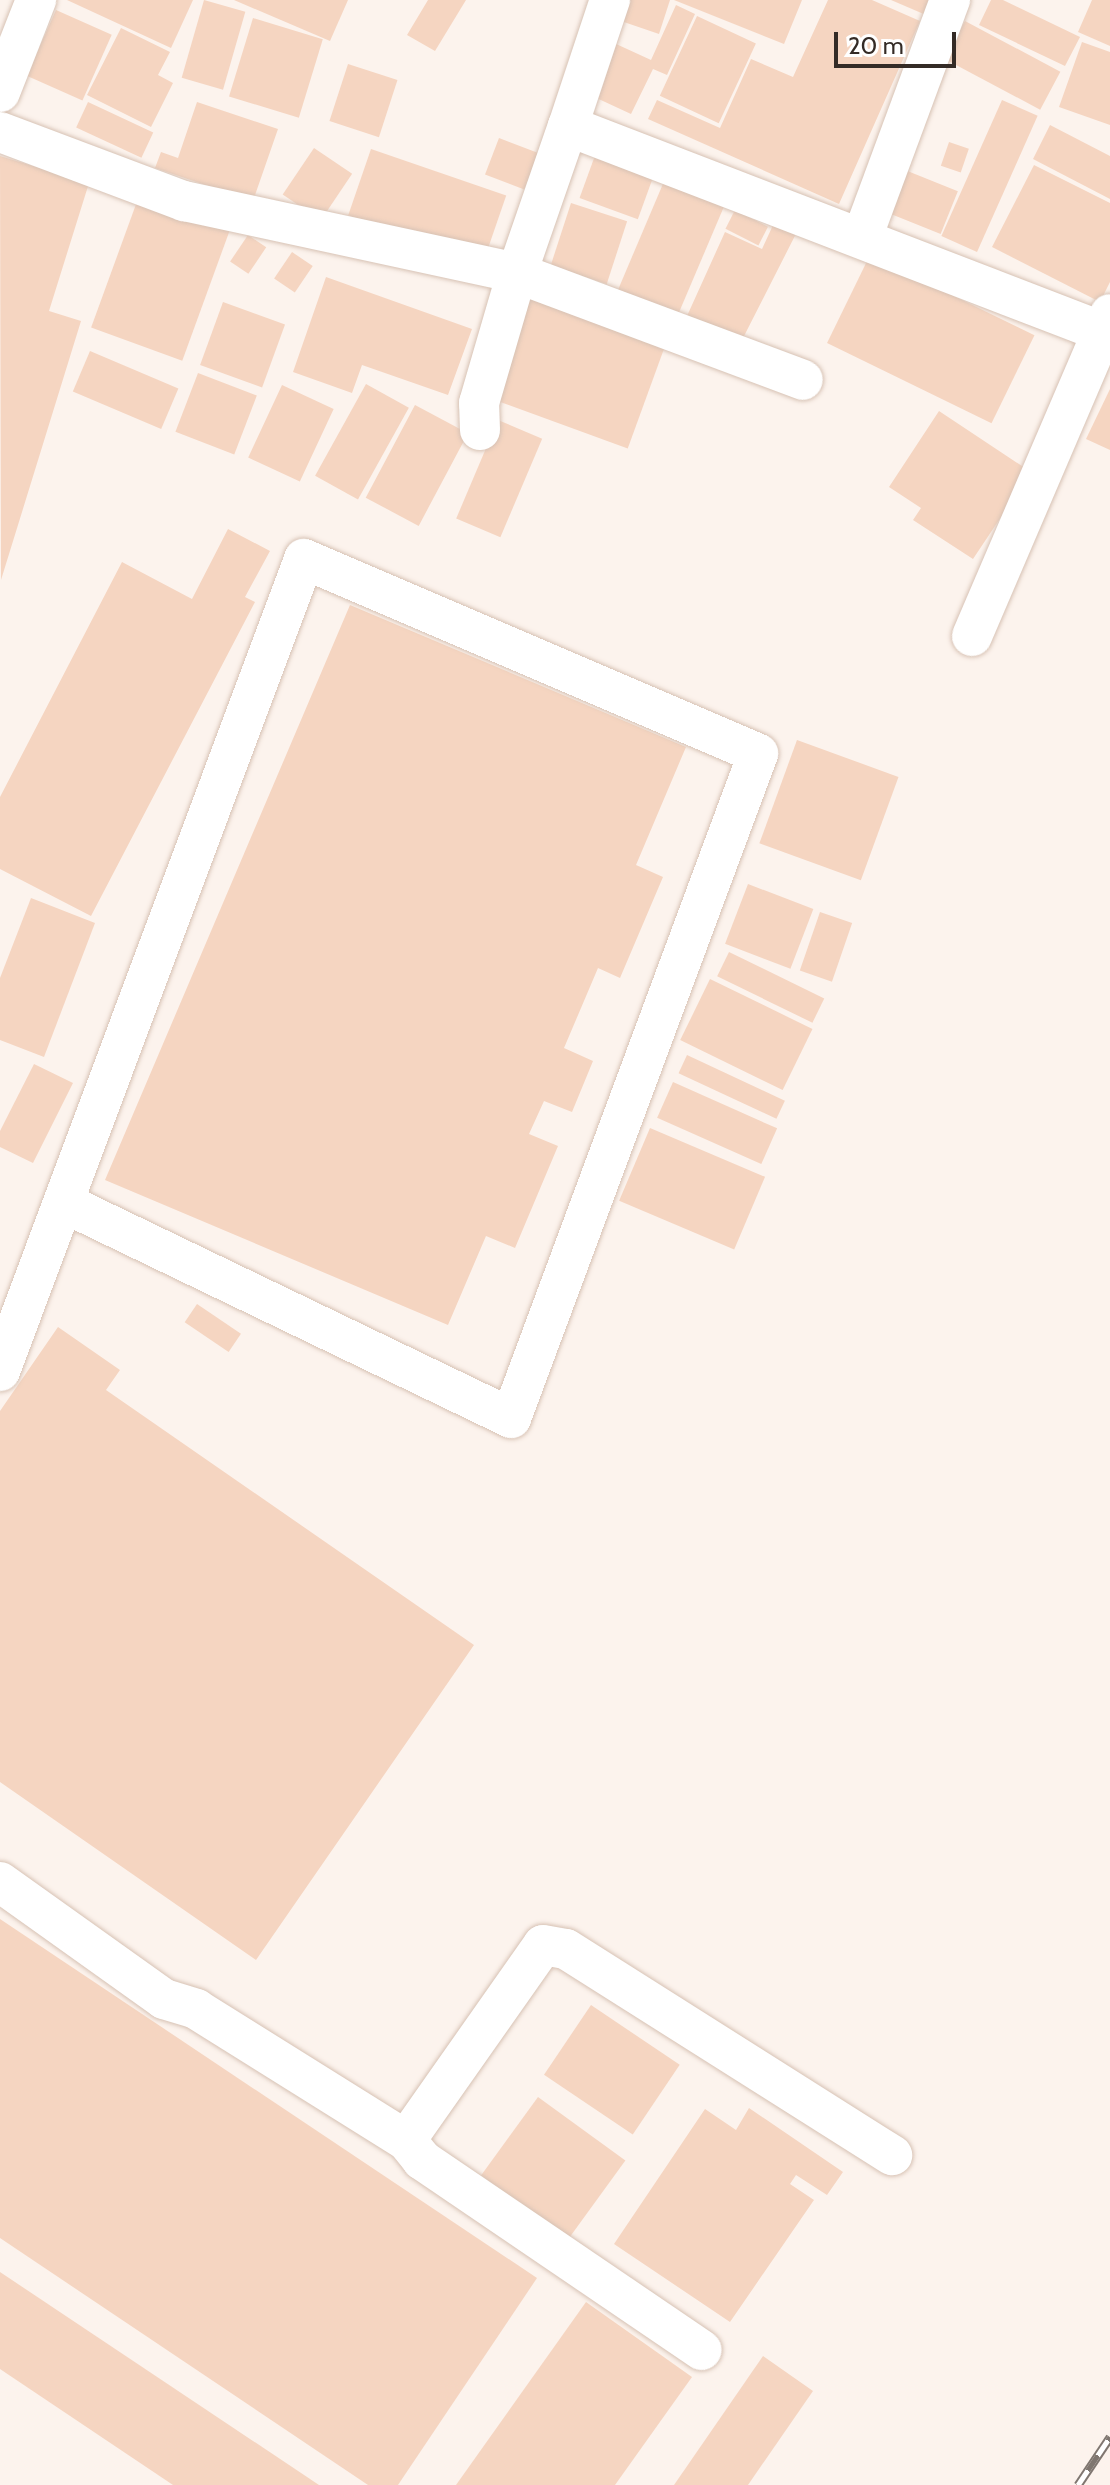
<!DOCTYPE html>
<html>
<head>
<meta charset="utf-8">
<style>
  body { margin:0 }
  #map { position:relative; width:1110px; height:2485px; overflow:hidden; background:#fcf3ed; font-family:Cabin,sans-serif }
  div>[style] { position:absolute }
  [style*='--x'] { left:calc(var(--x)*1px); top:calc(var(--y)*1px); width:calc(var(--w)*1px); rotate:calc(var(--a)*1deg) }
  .building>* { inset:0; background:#f5d5c1; transform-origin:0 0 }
  .roads { filter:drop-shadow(0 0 2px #d7c2b4) drop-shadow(0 0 2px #d7c2b4) }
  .minor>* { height:40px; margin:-20px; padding:0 20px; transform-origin:20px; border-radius:20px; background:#fff }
  .rail>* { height:9px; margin-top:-4.5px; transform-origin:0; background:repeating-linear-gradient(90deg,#fff 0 18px,#7f7670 0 36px); box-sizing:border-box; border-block:2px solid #7f7670 }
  span { translate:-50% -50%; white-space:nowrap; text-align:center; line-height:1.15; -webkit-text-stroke:7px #fff; paint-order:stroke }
  .scale { position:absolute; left:834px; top:32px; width:122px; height:36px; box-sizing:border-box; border:4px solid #342b26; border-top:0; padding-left:10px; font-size:24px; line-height:28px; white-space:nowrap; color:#342b26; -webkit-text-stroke:6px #fff; paint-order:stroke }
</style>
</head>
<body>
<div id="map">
  <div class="building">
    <div style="clip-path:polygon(67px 0,193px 0,171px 48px)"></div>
    <div style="left:204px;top:0;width:43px;height:81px;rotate:16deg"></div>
    <div style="clip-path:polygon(234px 0,348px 0,330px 41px)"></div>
    <div style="clip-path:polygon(428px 0,466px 0,435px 51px,407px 35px)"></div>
    <div style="clip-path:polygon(625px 0,670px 0,659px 34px,618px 20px)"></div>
    <div style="clip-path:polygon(674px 0,802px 0,784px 44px)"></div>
    <div style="clip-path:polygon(828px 0,872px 0,920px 21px,839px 204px,648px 119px,657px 100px,720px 128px,751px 59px,793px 77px)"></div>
    <div style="clip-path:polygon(891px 0,933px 0,926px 15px)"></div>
    <div style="clip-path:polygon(991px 0,1003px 0,1080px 37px,1065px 66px,979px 25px)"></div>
    <div style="clip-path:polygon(1092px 0,1110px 0,1110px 46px,1078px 32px)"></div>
    <div style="clip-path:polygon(676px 5px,695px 14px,667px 75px,653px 69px,631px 114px,590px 95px,614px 43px,651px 60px)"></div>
    <div style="left:56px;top:10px;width:61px;height:72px;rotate:24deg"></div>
    <div style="left:697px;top:16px;width:65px;height:88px;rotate:25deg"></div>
    <div style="left:253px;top:18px;width:73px;height:82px;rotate:17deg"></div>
    <div style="left:965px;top:21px;width:108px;height:43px;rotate:28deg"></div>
    <div style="clip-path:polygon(121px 28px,170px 52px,158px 75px,173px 83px,151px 127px,87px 95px)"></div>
    <div style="clip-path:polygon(1082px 42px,1110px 52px,1110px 125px,1059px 107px)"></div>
    <div style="left:348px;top:64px;width:52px;height:60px;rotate:18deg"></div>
    <div style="left:1002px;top:100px;width:39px;height:149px;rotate:24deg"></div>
    <div style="left:88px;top:102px;width:72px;height:28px;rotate:25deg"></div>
    <div style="clip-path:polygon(197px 102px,278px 129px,253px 201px,155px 168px,161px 152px,178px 158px)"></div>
    <div style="clip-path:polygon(1050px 125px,1110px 156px,1110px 199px,1033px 159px)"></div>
    <div style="left:499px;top:138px;width:42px;height:39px;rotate:21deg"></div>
    <div style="left:949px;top:142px;width:21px;height:25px;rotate:19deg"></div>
    <div style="left:314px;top:148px;width:46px;height:56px;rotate:34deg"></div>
    <div style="left:371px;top:149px;width:143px;height:70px;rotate:19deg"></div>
    <div style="left:597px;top:150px;width:62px;height:51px;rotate:20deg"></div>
    <div style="clip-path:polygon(0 156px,89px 183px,49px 311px,81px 321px,1px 580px)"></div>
    <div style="clip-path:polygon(1034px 165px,1110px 203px,1110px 282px,1100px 302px,992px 247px)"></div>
    <div style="left:905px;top:170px;width:57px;height:46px;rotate:22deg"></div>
    <div style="left:668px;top:172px;width:65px;height:136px;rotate:23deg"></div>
    <div style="left:139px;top:196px;width:97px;height:140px;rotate:20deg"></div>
    <div style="left:571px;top:203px;width:59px;height:66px;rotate:18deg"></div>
    <div style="left:735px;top:210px;width:37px;height:21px;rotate:27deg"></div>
    <div style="clip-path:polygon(780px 210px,803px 220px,742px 340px,687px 316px,725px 232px,762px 249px)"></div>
    <div style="left:248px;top:235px;width:22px;height:32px;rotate:34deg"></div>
    <div style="left:292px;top:252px;width:25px;height:32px;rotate:34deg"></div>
    <div style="left:870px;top:255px;width:183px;height:98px;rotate:26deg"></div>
    <div style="clip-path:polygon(326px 277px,472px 329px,448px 395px,362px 365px,352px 393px,293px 372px)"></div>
    <div style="left:525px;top:295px;width:149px;height:109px;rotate:20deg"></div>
    <div style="left:223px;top:302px;width:66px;height:67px;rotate:20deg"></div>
    <div style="left:90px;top:351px;width:96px;height:44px;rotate:23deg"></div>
    <div style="left:198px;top:373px;width:63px;height:63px;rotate:21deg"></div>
    <div style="left:366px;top:384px;width:49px;height:105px;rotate:29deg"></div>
    <div style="left:282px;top:385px;width:57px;height:80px;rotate:25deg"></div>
    <div style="clip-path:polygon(1110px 389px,1110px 450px,1086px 439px)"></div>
    <div style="left:415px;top:405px;width:60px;height:105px;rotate:28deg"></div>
    <div style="clip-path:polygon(939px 411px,1031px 472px,973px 559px,913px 520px,921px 508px,889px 487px)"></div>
    <div style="left:498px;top:420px;width:48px;height:107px;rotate:23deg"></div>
    <div style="clip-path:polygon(228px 529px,270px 551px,245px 597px,255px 602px,91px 916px,0 869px,0 797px,122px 562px,192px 599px)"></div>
    <div style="clip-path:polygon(350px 605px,686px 747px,636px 865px,663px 877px,620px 978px,598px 968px,564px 1048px,593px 1061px,572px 1112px,544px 1101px,529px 1134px,558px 1146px,515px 1248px,486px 1236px,448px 1325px,105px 1180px)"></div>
    <div style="left:797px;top:740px;width:108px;height:110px;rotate:20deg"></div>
    <div style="left:748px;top:884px;width:70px;height:64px;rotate:21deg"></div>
    <div style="clip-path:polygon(31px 898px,95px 923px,44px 1057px,0 1040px,0 978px)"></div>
    <div style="left:820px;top:912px;width:34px;height:62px;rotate:19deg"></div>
    <div style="left:729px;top:952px;width:106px;height:27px;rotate:26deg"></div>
    <div style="left:710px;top:979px;width:114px;height:68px;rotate:26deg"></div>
    <div style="left:687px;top:1055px;width:108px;height:20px;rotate:25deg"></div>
    <div style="clip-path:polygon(34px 1064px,73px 1083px,33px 1163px,0 1147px,0 1131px)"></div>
    <div style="left:673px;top:1082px;width:114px;height:39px;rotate:24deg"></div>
    <div style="left:650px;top:1128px;width:125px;height:79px;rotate:23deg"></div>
    <div style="left:197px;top:1304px;width:53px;height:22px;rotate:34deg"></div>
    <div style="clip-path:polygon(58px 1327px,120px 1370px,106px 1390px,474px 1645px,256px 1960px,0 1782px,0 1411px)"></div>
    <div style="clip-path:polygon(0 1919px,537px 2278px,398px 2485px,368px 2485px,0 2238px)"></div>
    <div style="left:591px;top:2005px;width:107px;height:84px;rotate:34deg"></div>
    <div style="left:538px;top:2097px;width:108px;height:97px;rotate:36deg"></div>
    <div style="clip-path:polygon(749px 2108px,843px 2172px,827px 2195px,796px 2175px,790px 2184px,814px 2200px,730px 2322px,614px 2244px,705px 2109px,736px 2130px)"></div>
    <div style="clip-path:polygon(0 2272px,319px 2485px,173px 2485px,0 2369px)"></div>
    <div style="clip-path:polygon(586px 2302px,692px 2377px,615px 2485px,456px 2485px)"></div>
    <div style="clip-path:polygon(763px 2356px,813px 2391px,748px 2485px,674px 2485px)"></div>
  </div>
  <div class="roads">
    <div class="minor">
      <div style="--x:0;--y:92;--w:99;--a:-68.6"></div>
      <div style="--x:568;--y:126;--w:133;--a:-71.6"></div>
      <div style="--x:0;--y:132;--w:197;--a:20.6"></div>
      <div style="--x:184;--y:201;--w:341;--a:12.2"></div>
      <div style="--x:517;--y:273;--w:305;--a:20.5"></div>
      <div style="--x:863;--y:235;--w:251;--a:-69.7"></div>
      <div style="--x:480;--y:430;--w:27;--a:-92"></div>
      <div style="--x:479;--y:403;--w:135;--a:-73.7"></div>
      <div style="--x:517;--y:273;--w:156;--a:-70.9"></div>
      <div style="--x:568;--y:126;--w:573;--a:21.06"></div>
      <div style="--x:972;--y:636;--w:350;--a:-66.8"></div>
      <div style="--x:0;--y:1371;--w:867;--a:-69.47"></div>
      <div style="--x:304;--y:559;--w:494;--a:23.2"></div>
      <div style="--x:758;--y:754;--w:708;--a:110.4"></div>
      <div style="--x:511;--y:1418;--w:493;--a:-154.3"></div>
      <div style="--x:0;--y:1882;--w:201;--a:35.5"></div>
      <div style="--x:164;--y:1999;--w:34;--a:17"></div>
      <div style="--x:196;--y:2009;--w:248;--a:32"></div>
      <div style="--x:406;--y:2140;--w:26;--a:51"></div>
      <div style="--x:422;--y:2160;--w:338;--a:34.2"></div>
      <div style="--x:406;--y:2140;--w:238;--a:-54.9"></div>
      <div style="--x:543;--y:1945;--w:23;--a:10"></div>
      <div style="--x:566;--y:1949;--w:386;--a:32.3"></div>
    </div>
  </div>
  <div class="rail">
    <div style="--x:1078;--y:2485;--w:58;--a:-56.3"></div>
  </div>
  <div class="scale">20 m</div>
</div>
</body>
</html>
